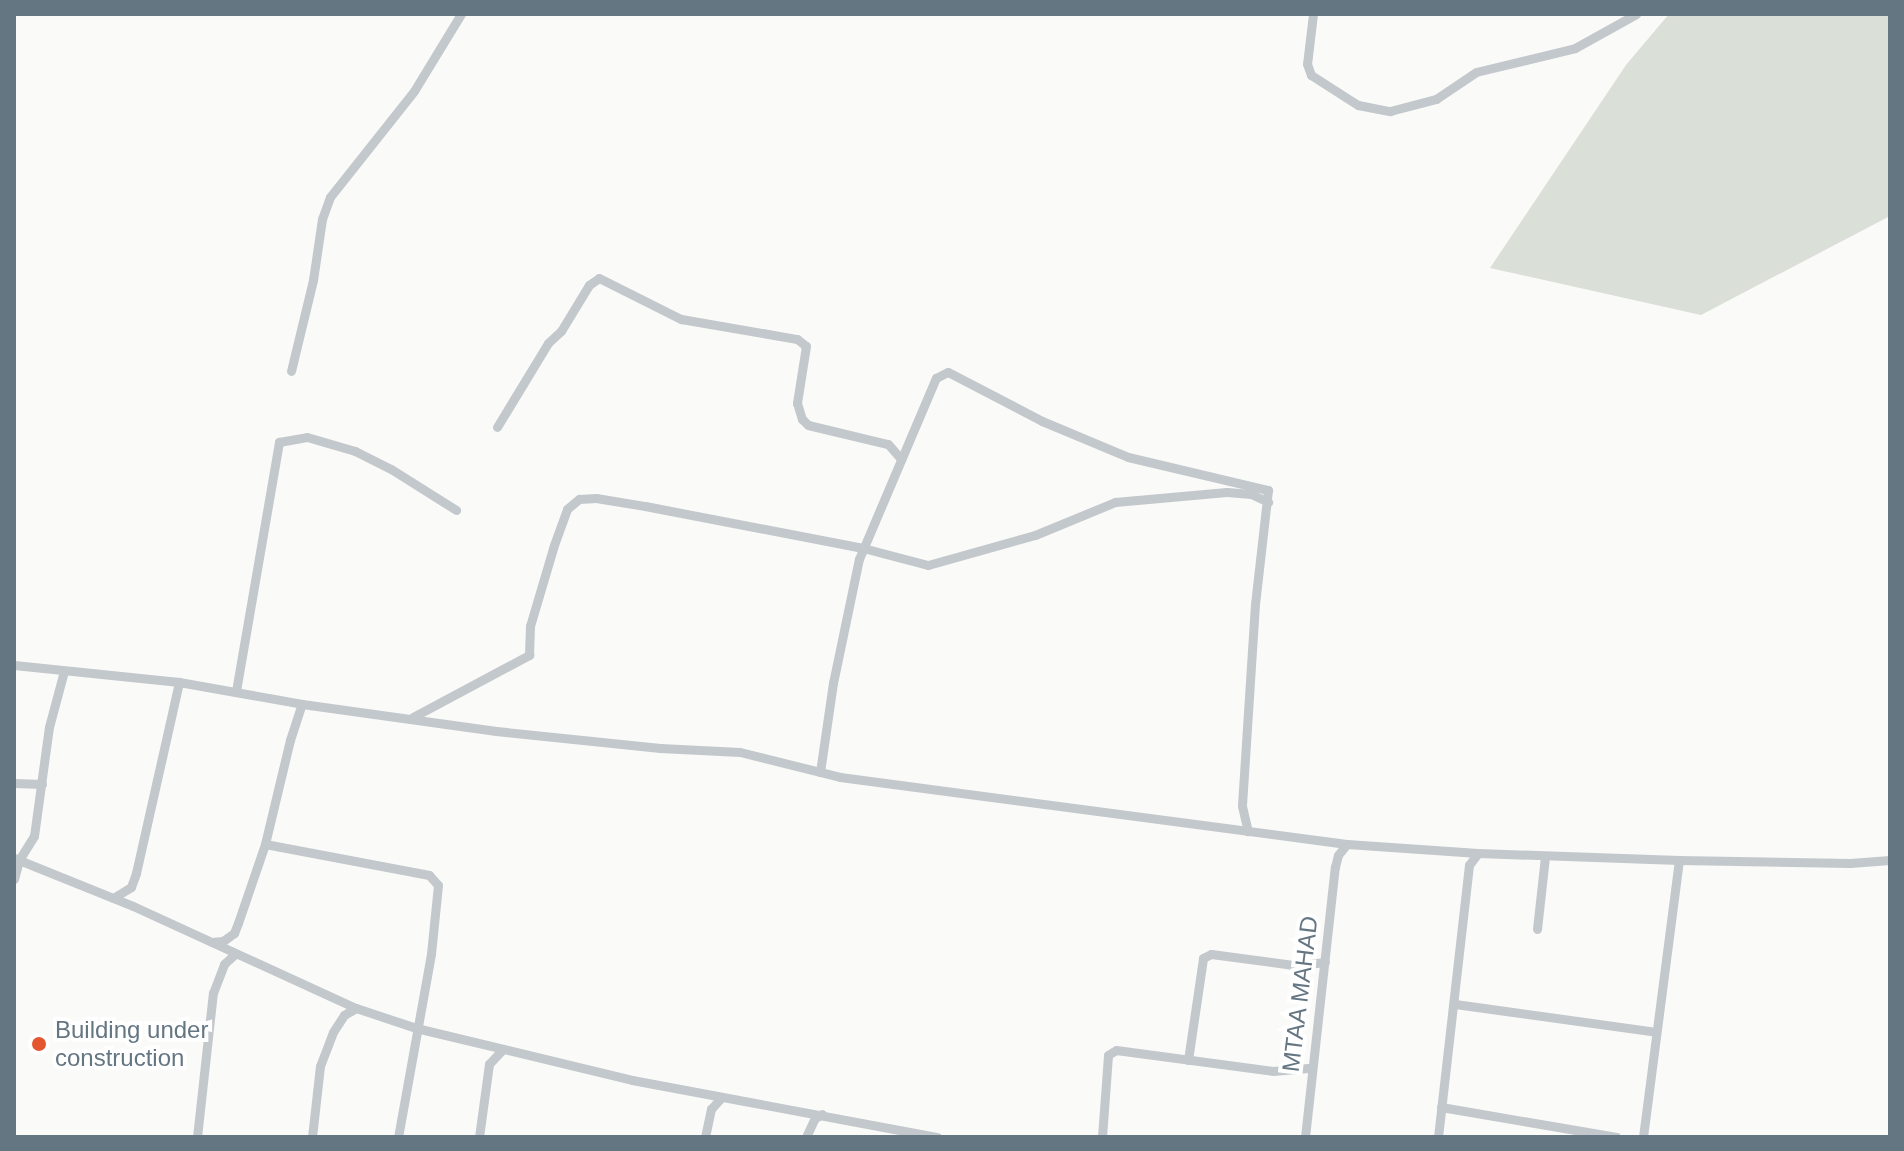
<!DOCTYPE html>
<html>
<head>
<meta charset="utf-8">
<style>
  body { margin:0 }
  #map { position:relative; width:1904px; height:1151px; overflow:hidden; background:#fafaf8; font-family:Arial,sans-serif }
  div>[style] { position:absolute }
  [style*='--x'] { left:calc(var(--x)*1px); top:calc(var(--y)*1px); width:calc(var(--w)*1px); rotate:calc(var(--a)*1deg) }
  .green>* { inset:0; background:#dadfd7 }
  .minor>* { height:9px; margin:-4.5px; padding:0 4.5px; transform-origin:4.5px; border-radius:4.5px; background:#c3c8cc }
  .dots>* { width:22px; height:22px; translate:-50% -50%; box-sizing:border-box; border:4px solid #fff; border-radius:50% }
  span { translate:-50% -50%; white-space:nowrap; text-align:center; line-height:1.15; -webkit-text-stroke:8px #fff; paint-order:stroke }
  .street-label { font-size:24px; color:#657683 }
  .poi-label { font-size:24px; color:#657683 }
  .left { translate:0 -50%; text-align:left }
  .frame { position:absolute; inset:0; border:16px solid #657683; pointer-events:none }
</style>
</head>
<body>
<div id="map">
  <div class="green">
    <div style="clip-path:polygon(1669px 14px,1890px 14px,1890px 216px,1701px 315px,1490px 268px,1626px 65px)"></div>
  </div>
  <div class="minor">
    <div style="--x:1313;--y:14;--w:50;--a:96.8"></div>
    <div style="--x:1307;--y:64;--w:12;--a:70"></div>
    <div style="--x:1311;--y:75;--w:56;--a:32.6"></div>
    <div style="--x:1358;--y:105;--w:33;--a:11"></div>
    <div style="--x:1390;--y:111;--w:48;--a:-14.6"></div>
    <div style="--x:1436;--y:99;--w:48;--a:-34"></div>
    <div style="--x:1476;--y:72;--w:102;--a:-13.6"></div>
    <div style="--x:1575;--y:48;--w:70;--a:-29.1"></div>
    <div style="--x:291;--y:371;--w:94;--a:-76.4"></div>
    <div style="--x:313;--y:280;--w:62;--a:-81.6"></div>
    <div style="--x:322;--y:219;--w:23;--a:-70"></div>
    <div style="--x:330;--y:197;--w:135;--a:-51.6"></div>
    <div style="--x:414;--y:91;--w:90;--a:-58.6"></div>
    <div style="--x:497;--y:427;--w:98;--a:-58.7"></div>
    <div style="--x:548;--y:343;--w:18;--a:-43"></div>
    <div style="--x:561;--y:331;--w:54;--a:-58.7"></div>
    <div style="--x:589;--y:285;--w:12;--a:-35"></div>
    <div style="--x:599;--y:278;--w:92;--a:26.6"></div>
    <div style="--x:681;--y:319;--w:118;--a:9.8"></div>
    <div style="--x:797;--y:339;--w:11;--a:38"></div>
    <div style="--x:806;--y:346;--w:58;--a:99"></div>
    <div style="--x:797;--y:403;--w:17;--a:73"></div>
    <div style="--x:802;--y:419;--w:8;--a:45"></div>
    <div style="--x:808;--y:425;--w:82;--a:13.4"></div>
    <div style="--x:888;--y:444;--w:18;--a:49"></div>
    <div style="--x:14;--y:665;--w:166;--a:5.9"></div>
    <div style="--x:179;--y:682;--w:125;--a:10.1"></div>
    <div style="--x:302;--y:704;--w:196;--a:7.9"></div>
    <div style="--x:496;--y:731;--w:165;--a:5.9"></div>
    <div style="--x:660;--y:748;--w:80;--a:2.9"></div>
    <div style="--x:740;--y:752;--w:103;--a:14"></div>
    <div style="--x:840;--y:777;--w:511;--a:7.53"></div>
    <div style="--x:1347;--y:844;--w:131;--a:3.9"></div>
    <div style="--x:1478;--y:853;--w:201;--a:2"></div>
    <div style="--x:1679;--y:860;--w:171;--a:1"></div>
    <div style="--x:1850;--y:863;--w:40;--a:-4.3"></div>
    <div style="--x:236;--y:691;--w:253;--a:-80.2"></div>
    <div style="--x:279;--y:442;--w:28;--a:-10"></div>
    <div style="--x:307;--y:437;--w:50;--a:16.3"></div>
    <div style="--x:355;--y:451;--w:40;--a:26.6"></div>
    <div style="--x:391;--y:469;--w:77;--a:32.2"></div>
    <div style="--x:413;--y:717;--w:132;--a:-28.1"></div>
    <div style="--x:529;--y:655;--w:29;--a:-88"></div>
    <div style="--x:530;--y:626;--w:84;--a:-73.5"></div>
    <div style="--x:554;--y:545;--w:38;--a:-70"></div>
    <div style="--x:567;--y:509;--w:16;--a:-40"></div>
    <div style="--x:579;--y:499;--w:17;--a:-3"></div>
    <div style="--x:596;--y:498;--w:50;--a:9.3"></div>
    <div style="--x:645;--y:506;--w:222;--a:10.9"></div>
    <div style="--x:863;--y:548;--w:67;--a:14.7"></div>
    <div style="--x:928;--y:565;--w:111;--a:-15.7"></div>
    <div style="--x:1035;--y:535;--w:87;--a:-22.4"></div>
    <div style="--x:1115;--y:502;--w:112;--a:-5.1"></div>
    <div style="--x:1227;--y:492;--w:24;--a:5"></div>
    <div style="--x:1251;--y:494;--w:19;--a:25"></div>
    <div style="--x:820;--y:772;--w:90;--a:-81.7"></div>
    <div style="--x:833;--y:683;--w:127;--a:-78.2"></div>
    <div style="--x:859;--y:559;--w:197;--a:-67"></div>
    <div style="--x:936;--y:378;--w:13;--a:-27"></div>
    <div style="--x:948;--y:372;--w:106;--a:27.5"></div>
    <div style="--x:1042;--y:421;--w:93;--a:22.7"></div>
    <div style="--x:1128;--y:457;--w:144;--a:13.3"></div>
    <div style="--x:1268;--y:490;--w:115;--a:96.5"></div>
    <div style="--x:1255;--y:604;--w:202;--a:93.7"></div>
    <div style="--x:1242;--y:806;--w:26;--a:77"></div>
    <div style="--x:14;--y:783;--w:28;--a:2"></div>
    <div style="--x:265;--y:844;--w:167;--a:10.7"></div>
    <div style="--x:429;--y:875;--w:13;--a:48"></div>
    <div style="--x:438;--y:885;--w:69;--a:95.8"></div>
    <div style="--x:431;--y:954;--w:186;--a:100.2"></div>
    <div style="--x:14;--y:858;--w:128;--a:22"></div>
    <div style="--x:133;--y:906;--w:245;--a:24.6"></div>
    <div style="--x:356;--y:1008;--w:63;--a:18.4"></div>
    <div style="--x:416;--y:1028;--w:222;--a:13.5"></div>
    <div style="--x:632;--y:1080;--w:311;--a:10.6"></div>
    <div style="--x:14;--y:879;--w:20;--a:-75"></div>
    <div style="--x:19;--y:860;--w:28;--a:-58"></div>
    <div style="--x:34;--y:836;--w:110;--a:-82.2"></div>
    <div style="--x:49;--y:727;--w:58;--a:-75"></div>
    <div style="--x:113;--y:898;--w:21;--a:-31"></div>
    <div style="--x:131;--y:887;--w:15;--a:-70"></div>
    <div style="--x:136;--y:873;--w:196;--a:-77.3"></div>
    <div style="--x:1537;--y:929;--w:73;--a:-83.7"></div>
    <div style="--x:212;--y:942;--w:11;--a:-5"></div>
    <div style="--x:223;--y:941;--w:14;--a:-36"></div>
    <div style="--x:234;--y:933;--w:11;--a:-68"></div>
    <div style="--x:238;--y:923;--w:83;--a:-71.1"></div>
    <div style="--x:265;--y:844;--w:107;--a:-76.5"></div>
    <div style="--x:290;--y:740;--w:38;--a:-72"></div>
    <div style="--x:1455;--y:1004;--w:203;--a:7.9"></div>
    <div style="--x:1188;--y:1060;--w:103;--a:-81.6"></div>
    <div style="--x:1203;--y:958;--w:9;--a:-27"></div>
    <div style="--x:1211;--y:954;--w:83;--a:7.6"></div>
    <div style="--x:1293;--y:965;--w:32;--a:-5"></div>
    <div style="--x:1441;--y:1107;--w:178;--a:9.7"></div>
    <div style="--x:197;--y:1137;--w:145;--a:-83.7"></div>
    <div style="--x:213;--y:993;--w:31;--a:-69"></div>
    <div style="--x:224;--y:964;--w:15;--a:-42"></div>
    <div style="--x:312;--y:1137;--w:71;--a:-83.6"></div>
    <div style="--x:320;--y:1066;--w:36;--a:-69"></div>
    <div style="--x:333;--y:1032;--w:20;--a:-57"></div>
    <div style="--x:344;--y:1015;--w:14;--a:-30"></div>
    <div style="--x:479;--y:1137;--w:74;--a:-82.2"></div>
    <div style="--x:489;--y:1064;--w:19;--a:-47"></div>
    <div style="--x:705;--y:1137;--w:29;--a:-78"></div>
    <div style="--x:711;--y:1109;--w:15;--a:-48"></div>
    <div style="--x:806;--y:1137;--w:21;--a:-65"></div>
    <div style="--x:815;--y:1118;--w:8;--a:-30"></div>
    <div style="--x:1102;--y:1137;--w:82;--a:-85.8"></div>
    <div style="--x:1108;--y:1055;--w:9;--a:-32"></div>
    <div style="--x:1116;--y:1050;--w:158;--a:7.6"></div>
    <div style="--x:1273;--y:1071;--w:38;--a:-5"></div>
    <div style="--x:1305;--y:1137;--w:272;--a:-83.7"></div>
    <div style="--x:1335;--y:867;--w:12;--a:-76"></div>
    <div style="--x:1338;--y:855;--w:14;--a:-51"></div>
    <div style="--x:1438;--y:1137;--w:274;--a:-83.5"></div>
    <div style="--x:1469;--y:865;--w:15;--a:-53"></div>
    <div style="--x:1643;--y:1137;--w:279;--a:-82.6"></div>
  </div>
  <div class="dots">
    <div style="left:39px;top:1044px;background:#e4572e"></div>
  </div>
  <div class="street-label">
    <span style="left:1300px;top:994px;rotate:-83deg">MTAA MAHAD</span>
  </div>
  <div class="poi-label">
    <span class="left" style="left:55px;top:1044px">Building under<br>construction</span>
  </div>
  <div class="frame"></div>
</div>
</body>
</html>
